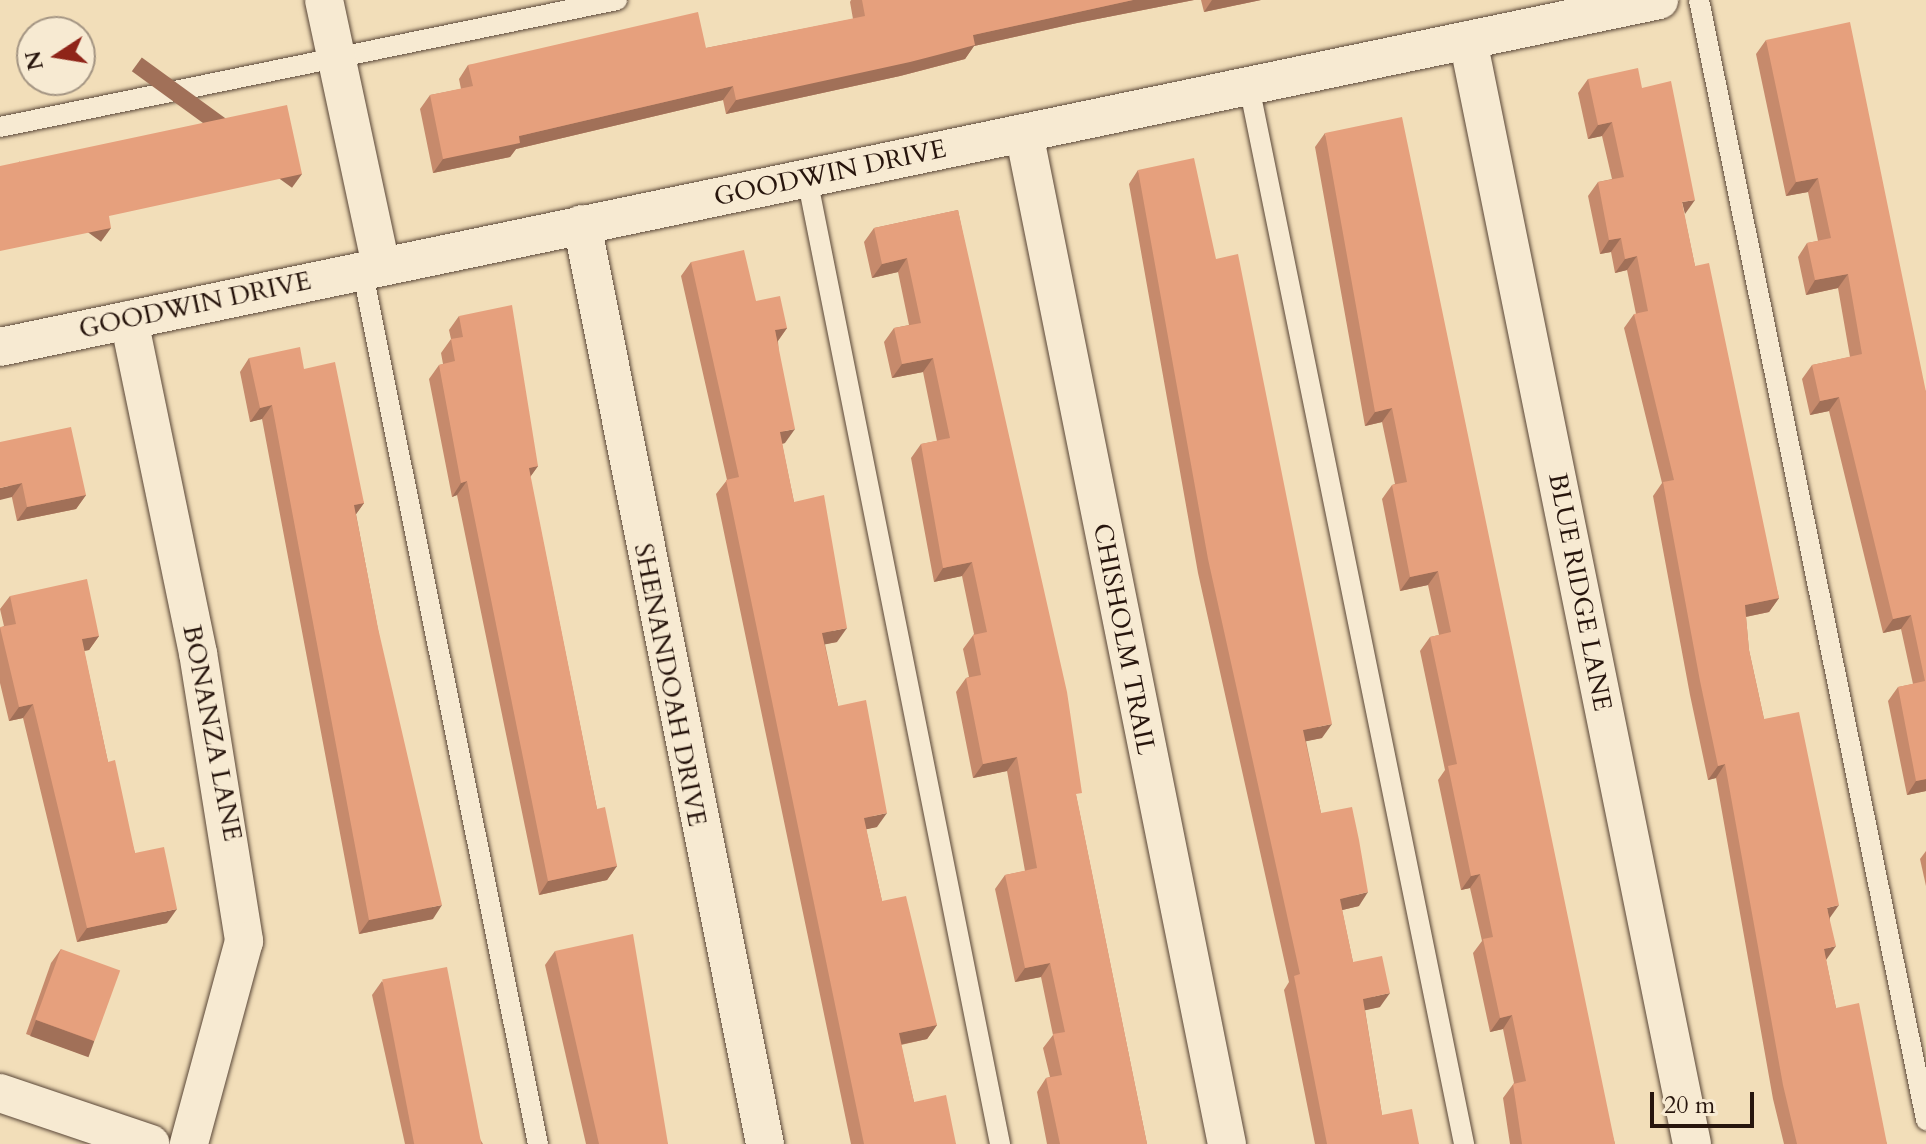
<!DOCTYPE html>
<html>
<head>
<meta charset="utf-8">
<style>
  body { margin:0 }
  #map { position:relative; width:1926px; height:1144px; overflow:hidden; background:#f2deb9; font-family:Cardo,serif }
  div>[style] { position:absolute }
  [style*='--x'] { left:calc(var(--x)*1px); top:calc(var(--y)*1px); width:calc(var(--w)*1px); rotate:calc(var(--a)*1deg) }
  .roads { filter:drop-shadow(0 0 2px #5a4738) drop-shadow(0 0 2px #5a4738) }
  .service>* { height:20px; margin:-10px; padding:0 10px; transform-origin:10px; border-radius:10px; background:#f7ead2 }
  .minor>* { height:38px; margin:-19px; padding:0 19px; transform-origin:19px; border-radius:19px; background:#f7ead2 }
  .wall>* { inset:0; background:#c68a6c }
  .shaded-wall>* { inset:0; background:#a17058; transform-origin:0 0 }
  .building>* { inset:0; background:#e6a07d; transform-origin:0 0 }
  span { translate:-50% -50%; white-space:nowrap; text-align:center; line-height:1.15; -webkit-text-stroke:6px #f7ead2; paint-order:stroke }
  .street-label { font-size:26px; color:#27150d }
  .north { position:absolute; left:16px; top:16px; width:80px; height:80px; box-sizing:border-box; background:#f7ead2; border:2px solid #a49583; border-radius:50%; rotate:258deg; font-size:22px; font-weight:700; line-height:32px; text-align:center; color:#27150d }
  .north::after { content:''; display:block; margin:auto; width:28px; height:36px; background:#8f2418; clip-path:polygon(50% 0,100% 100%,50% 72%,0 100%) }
  .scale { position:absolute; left:1650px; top:1092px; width:104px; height:36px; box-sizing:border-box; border:4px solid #27150d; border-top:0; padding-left:10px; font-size:24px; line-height:28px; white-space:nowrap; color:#27150d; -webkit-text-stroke:6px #f7ead2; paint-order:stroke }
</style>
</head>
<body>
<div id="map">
  <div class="roads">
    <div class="service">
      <div style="--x:1699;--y:0;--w:1143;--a:78.54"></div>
      <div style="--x:1249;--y:86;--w:1080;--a:78.51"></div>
      <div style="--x:0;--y:127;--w:630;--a:-11.63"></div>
      <div style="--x:807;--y:178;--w:985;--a:78.7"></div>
      <div style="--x:362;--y:269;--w:893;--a:78.63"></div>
    </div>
    <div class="minor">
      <div style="--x:324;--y:0;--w:271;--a:77.9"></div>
      <div style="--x:1468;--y:40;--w:1126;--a:78.53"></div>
      <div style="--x:1024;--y:133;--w:1031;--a:78.65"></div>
      <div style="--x:582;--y:224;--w:938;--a:78.75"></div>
      <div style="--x:129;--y:320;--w:340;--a:78.3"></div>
      <div style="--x:198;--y:653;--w:292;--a:80.9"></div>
      <div style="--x:244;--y:941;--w:210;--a:105.2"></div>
      <div style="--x:0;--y:347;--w:1695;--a:-11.81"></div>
      <div style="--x:0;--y:1093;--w:159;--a:18.7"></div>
    </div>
  </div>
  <div class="wall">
    <div style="clip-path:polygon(851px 0,1194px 0,1077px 23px,974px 46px,965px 59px,900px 76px,726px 114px,723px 100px,516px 149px,510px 157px,433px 173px,420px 109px,430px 95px,461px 89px,459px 79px,468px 65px,706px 48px,853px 19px,850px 2px)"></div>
    <div style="clip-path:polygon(1201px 0,1261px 0,1204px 12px)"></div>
    <div style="clip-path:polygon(1766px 40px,1926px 392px,1926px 791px,1907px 795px,1888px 701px,1898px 687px,1913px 684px,1901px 629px,1883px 633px,1829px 411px,1810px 415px,1802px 379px,1812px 365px,1850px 357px,1838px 288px,1806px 295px,1798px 257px,1807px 243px,1818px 241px,1808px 192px,1786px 196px,1756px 54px)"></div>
    <div style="clip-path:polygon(1588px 79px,1642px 88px,1684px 214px,1695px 266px,1779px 598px,1769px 612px,1746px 617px,1749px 650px,1764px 719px,1830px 918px,1826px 960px,1836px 1008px,1887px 1144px,1784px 1144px,1773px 1099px,1716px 778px,1708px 780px,1690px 695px,1653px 496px,1662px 483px,1624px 328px,1634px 314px,1636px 314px,1627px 270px,1615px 273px,1611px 252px,1600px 254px,1588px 196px,1598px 182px,1612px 179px,1602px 136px,1588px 139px,1578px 93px)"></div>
    <div style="clip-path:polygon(1325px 133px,1615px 1144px,1510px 1144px,1503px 1098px,1514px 1083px,1503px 1029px,1490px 1032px,1473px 953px,1482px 941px,1470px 888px,1461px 890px,1438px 780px,1445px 770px,1420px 651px,1430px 637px,1439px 635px,1428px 585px,1400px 591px,1382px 499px,1392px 485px,1395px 484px,1382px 422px,1365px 426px,1315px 147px)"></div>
    <div style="clip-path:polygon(1138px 170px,1322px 738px,1306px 741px,1321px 813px,1359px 906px,1342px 910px,1353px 962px,1380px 1007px,1365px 1010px,1382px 1115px,1419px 1144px,1315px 1144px,1284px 990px,1289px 982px,1198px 573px,1129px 184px)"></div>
    <div style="clip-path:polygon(958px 210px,1077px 800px,1147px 1144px,1047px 1144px,1037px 1092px,1046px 1078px,1050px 1077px,1043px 1048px,1053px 1035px,1041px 977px,1015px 982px,995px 889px,1005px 875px,1025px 871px,1007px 771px,973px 778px,956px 692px,966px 678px,969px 677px,963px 649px,974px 634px,962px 576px,934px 582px,911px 458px,921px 444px,937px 441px,923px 372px,892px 378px,884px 342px,894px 328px,909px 325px,898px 272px,872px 278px,864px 242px,874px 228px)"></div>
    <div style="clip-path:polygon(691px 262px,756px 301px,787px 328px,778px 341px,785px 443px,782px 444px,794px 502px,837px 642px,825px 644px,838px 706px,877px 827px,866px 829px,882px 901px,937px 1025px,927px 1039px,901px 1045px,914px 1102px,956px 1144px,851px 1144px,716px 494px,727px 480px,681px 276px)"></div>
    <div style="clip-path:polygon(459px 316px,538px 466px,530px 477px,597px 809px,617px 866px,607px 880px,539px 895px,457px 495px,452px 497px,429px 379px,439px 365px,443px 364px,441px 353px,451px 339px,449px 330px)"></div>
    <div style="clip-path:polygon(249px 358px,304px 369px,364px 503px,356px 514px,433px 919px,359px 934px,262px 419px,250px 422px,240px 372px)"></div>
    <div style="clip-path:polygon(0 442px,86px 495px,76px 509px,17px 521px)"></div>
    <div style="clip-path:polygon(10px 596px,99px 636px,89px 650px,84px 651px,108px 762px,135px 853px,167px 923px,77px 942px,23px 718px,9px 721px,0 683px,0 628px,4px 626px,0 609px)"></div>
    <div style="clip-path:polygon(1926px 851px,1926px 886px,1920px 859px)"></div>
    <div style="clip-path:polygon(61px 949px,94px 1041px,84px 1055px,26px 1034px,51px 963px)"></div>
    <div style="clip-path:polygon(555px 951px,668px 1144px,586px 1144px,545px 965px)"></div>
    <div style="clip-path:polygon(382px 981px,483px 1144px,405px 1144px,372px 995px)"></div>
  </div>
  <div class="shaded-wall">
    <div style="clip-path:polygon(1133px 0,1194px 0,1077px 23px,974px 46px,965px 59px,900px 76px,726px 114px,736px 100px,973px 35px)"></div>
    <div style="clip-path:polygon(1212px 0,1261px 0,1204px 12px)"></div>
    <div style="clip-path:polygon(733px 86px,723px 100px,516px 149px,510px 157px,433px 173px,443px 159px,519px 136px)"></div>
    <div style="clip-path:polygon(1612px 122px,1602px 136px,1588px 139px,1598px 125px)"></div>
    <div style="left:302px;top:174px;width:17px;height:198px;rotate:126deg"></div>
    <div style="clip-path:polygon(1818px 178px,1808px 192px,1786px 196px,1796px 182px)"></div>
    <div style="clip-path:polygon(1695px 200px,1685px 214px,1682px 202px)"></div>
    <div style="left:111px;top:228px;width:17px;height:113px;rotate:126deg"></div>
    <div style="clip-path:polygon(1621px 238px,1611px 252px,1600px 254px,1609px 240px)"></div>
    <div style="clip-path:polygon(1637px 256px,1627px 270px,1615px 273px,1625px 259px)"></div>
    <div style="clip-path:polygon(907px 258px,898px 272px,872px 278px,882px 264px)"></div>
    <div style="clip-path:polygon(1848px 274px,1838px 288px,1806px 295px,1815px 280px)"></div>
    <div style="clip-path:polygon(787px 328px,777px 342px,775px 330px)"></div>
    <div style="clip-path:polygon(933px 358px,923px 372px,892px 378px,902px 364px)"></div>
    <div style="clip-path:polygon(1839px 397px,1829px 411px,1810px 415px,1820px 401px)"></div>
    <div style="clip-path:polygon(272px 405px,262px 419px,250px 422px,260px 408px)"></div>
    <div style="clip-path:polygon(1392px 408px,1382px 422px,1365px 426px,1375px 412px)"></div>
    <div style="clip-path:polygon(795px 429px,785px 443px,770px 446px,780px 432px)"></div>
    <div style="clip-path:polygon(538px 466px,528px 480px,529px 468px)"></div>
    <div style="clip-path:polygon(467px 481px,457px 495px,452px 497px,461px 483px)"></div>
    <div style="clip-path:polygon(22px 483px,12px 497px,0 500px,0 488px)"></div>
    <div style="clip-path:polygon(86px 495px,76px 509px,17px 521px,27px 507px)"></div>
    <div style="clip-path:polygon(364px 503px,354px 517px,354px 505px)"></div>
    <div style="clip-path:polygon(972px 562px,962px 576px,934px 582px,943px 568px)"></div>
    <div style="clip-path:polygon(1438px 571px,1428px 585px,1400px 591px,1410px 577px)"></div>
    <div style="clip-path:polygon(1779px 598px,1769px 612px,1735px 619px,1745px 605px)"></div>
    <div style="clip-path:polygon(1911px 615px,1901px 629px,1883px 633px,1893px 619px)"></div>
    <div style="clip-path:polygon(847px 628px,837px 642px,812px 647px,822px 633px)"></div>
    <div style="clip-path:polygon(99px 636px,89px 650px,72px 653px,82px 639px)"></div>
    <div style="clip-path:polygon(33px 704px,23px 718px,9px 721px,19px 707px)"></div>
    <div style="clip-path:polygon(1332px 724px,1322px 738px,1293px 744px,1303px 730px)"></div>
    <div style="clip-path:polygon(1017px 757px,1007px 771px,973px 778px,983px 764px)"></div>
    <div style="clip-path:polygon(1725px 764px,1716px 778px,1708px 780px,1718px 766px)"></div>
    <div style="clip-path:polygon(1926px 779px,1926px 791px,1907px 795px,1916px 781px)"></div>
    <div style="clip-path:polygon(887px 813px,877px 827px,854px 832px,864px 818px)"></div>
    <div style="clip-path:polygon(617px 866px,607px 880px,539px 895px,548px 881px)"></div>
    <div style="clip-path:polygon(1480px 874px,1470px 888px,1461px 890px,1471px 876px)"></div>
    <div style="clip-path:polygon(1368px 892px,1359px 906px,1330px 913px,1340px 899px)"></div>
    <div style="clip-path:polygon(442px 905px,433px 919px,359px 934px,369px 920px)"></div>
    <div style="clip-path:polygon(1839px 905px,1829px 919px,1827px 908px)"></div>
    <div style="clip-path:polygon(177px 909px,167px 923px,77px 942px,87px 928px)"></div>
    <div style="clip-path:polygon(1836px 946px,1826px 960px,1824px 949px)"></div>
    <div style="clip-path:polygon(1050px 963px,1041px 977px,1015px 982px,1025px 968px)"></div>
    <div style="clip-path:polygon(1390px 993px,1380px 1007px,1353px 1013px,1363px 999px)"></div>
    <div style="clip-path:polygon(1512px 1015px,1503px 1029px,1490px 1032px,1500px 1018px)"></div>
    <div style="left:36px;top:1020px;width:62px;height:17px;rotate:20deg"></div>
    <div style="clip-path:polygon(937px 1025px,927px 1039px,889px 1047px,899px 1033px)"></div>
  </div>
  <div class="building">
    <div style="clip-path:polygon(862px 0,1133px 0,973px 35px,975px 45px,910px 62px,736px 100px,733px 86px,519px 136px,520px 143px,443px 159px,430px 95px,473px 86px,468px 65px,698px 12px,706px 48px,865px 16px)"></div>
    <div style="clip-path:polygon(1850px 22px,1926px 392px,1926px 779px,1916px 781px,1898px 687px,1925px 681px,1911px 615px,1893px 619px,1839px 397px,1820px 401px,1812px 365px,1862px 354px,1848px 274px,1815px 280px,1807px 243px,1831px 238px,1818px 178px,1796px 182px,1766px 40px)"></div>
    <div style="clip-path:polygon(1638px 68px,1642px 88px,1671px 81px,1695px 200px,1682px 202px,1695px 266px,1709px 263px,1779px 598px,1745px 605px,1749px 650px,1764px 719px,1799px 712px,1839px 905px,1827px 908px,1836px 946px,1824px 949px,1836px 1008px,1859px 1003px,1887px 1144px,1797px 1144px,1783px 1085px,1725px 764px,1718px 766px,1700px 681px,1663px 482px,1674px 480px,1634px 314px,1648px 311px,1637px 256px,1625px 259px,1621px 238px,1609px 240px,1598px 182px,1624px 177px,1612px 122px,1598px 125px,1588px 79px)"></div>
    <div style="clip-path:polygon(287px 105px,302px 174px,109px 216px,111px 228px,0 251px,0 166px)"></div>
    <div style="clip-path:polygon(1402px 117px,1615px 1144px,1522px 1144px,1513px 1084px,1526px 1081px,1512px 1015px,1500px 1018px,1483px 939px,1493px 937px,1480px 874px,1471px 876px,1448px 766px,1457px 764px,1430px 637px,1451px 632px,1438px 571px,1410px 577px,1392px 485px,1407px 482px,1392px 408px,1375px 412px,1325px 133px)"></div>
    <div style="clip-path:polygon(1194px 158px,1216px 259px,1238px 254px,1332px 724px,1303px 730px,1321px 813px,1352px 807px,1359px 840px,1368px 892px,1340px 899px,1353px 962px,1382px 956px,1390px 993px,1363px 999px,1382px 1115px,1412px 1109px,1419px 1144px,1327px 1144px,1294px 976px,1300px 974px,1208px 559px,1138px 170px)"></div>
    <div style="clip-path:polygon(958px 210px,1067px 692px,1082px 793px,1076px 794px,1147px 1144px,1060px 1144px,1046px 1078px,1062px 1075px,1053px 1034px,1065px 1032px,1050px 963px,1025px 968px,1005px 875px,1037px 868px,1017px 757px,983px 764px,966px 678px,981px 675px,973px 635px,987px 632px,972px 562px,943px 568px,921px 444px,950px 438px,933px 358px,902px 364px,894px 328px,921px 323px,907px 258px,882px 264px,874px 228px)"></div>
    <div style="clip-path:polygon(744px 250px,756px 301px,780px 296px,787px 328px,775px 330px,795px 429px,780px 432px,794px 502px,824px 495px,847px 628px,822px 633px,838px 706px,866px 700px,887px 813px,864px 818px,882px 901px,906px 896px,937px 1025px,899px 1033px,914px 1102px,946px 1095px,956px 1144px,864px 1144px,726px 480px,739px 477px,691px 262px)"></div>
    <div style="clip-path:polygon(512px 305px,538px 466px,529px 468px,597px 809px,605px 807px,617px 866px,548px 881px,467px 481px,461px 483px,439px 365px,455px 361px,451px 339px,463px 337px,459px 316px)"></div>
    <div style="clip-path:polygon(300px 347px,304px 369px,335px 362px,364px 503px,354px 505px,378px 628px,442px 905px,369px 920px,272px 405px,260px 408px,249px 358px)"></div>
    <div style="clip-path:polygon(71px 427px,86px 495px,27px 507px,22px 483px,0 488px,0 442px)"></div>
    <div style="clip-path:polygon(87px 579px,99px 636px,82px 639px,108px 762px,115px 760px,135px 853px,164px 847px,177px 909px,87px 928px,33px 704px,19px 707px,0 627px,16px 624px,10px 596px)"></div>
    <div style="clip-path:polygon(633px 934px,668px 1144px,599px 1144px,555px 951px)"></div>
    <div style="left:61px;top:949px;width:63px;height:75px;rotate:20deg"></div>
    <div style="left:447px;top:967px;width:181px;height:66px;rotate:79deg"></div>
  </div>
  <div class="street-label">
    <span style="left:830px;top:173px;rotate:-12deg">GOODWIN DRIVE</span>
    <span style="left:195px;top:305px;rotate:-12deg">GOODWIN DRIVE</span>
    <span style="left:1580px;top:592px;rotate:79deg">BLUE RIDGE LANE</span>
    <span style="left:1124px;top:639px;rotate:79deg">CHISHOLM TRAIL</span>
    <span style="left:670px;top:685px;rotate:79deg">SHENANDOAH DRIVE</span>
    <span style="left:212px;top:733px;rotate:79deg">BONANZA LANE</span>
  </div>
  <div class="north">N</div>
  <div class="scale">20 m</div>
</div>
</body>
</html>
